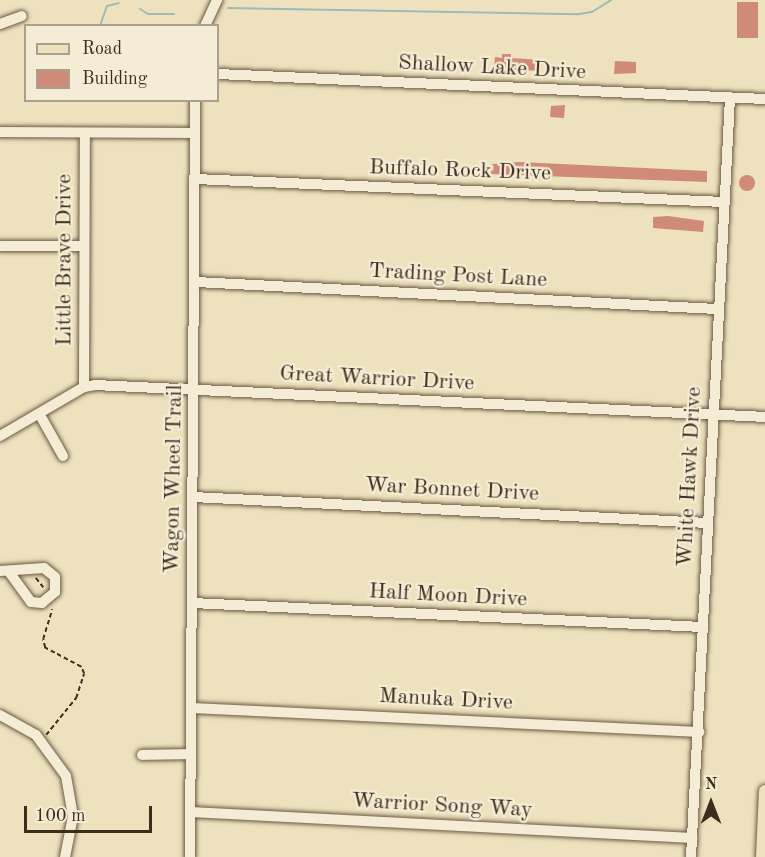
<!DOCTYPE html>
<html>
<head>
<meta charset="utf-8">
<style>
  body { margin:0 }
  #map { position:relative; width:765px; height:857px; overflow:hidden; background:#eee1bd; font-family:"Old Standard TT",serif }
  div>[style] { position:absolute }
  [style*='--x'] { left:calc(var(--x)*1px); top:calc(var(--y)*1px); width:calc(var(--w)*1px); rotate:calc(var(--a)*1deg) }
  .stream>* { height:2px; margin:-1px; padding:0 1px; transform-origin:1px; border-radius:1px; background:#9bbcb8 }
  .building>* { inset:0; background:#cf8b77; transform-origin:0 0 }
  .round { border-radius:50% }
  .path>* { height:1.5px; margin-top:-0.75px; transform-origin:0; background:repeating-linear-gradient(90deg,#3e2d1e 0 4.5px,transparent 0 7.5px) }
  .roads { filter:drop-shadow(0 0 2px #6a5a46) drop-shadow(0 0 2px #6a5a46) }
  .minor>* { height:10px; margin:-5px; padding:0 5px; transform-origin:5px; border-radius:5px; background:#f4ecd4 }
  .major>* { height:12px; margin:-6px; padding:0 6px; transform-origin:6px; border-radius:6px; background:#eee1bd }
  span { translate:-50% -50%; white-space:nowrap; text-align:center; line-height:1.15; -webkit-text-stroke:4.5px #f4ecd4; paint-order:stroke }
  .street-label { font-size:22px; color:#3e2d1e }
  .legend { position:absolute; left:24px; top:24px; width:195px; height:78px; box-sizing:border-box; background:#f4ecd4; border:2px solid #aba08b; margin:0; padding:8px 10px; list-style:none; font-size:18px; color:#3e2d1e }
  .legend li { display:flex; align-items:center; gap:12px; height:30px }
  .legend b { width:30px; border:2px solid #aba08b }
  .north { position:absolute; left:681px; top:773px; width:60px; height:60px; -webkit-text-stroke:4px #f4ecd4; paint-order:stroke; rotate:0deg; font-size:16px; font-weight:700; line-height:24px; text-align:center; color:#3e2d1e }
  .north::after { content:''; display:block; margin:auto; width:21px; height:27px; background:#3e2d1e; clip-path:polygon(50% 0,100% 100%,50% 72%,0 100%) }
  .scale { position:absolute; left:24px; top:806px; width:128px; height:27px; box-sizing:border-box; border:3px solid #3e2d1e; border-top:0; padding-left:8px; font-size:18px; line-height:21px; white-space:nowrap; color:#3e2d1e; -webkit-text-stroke:4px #f4ecd4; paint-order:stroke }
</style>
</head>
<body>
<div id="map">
  <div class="stream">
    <div style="--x:228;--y:8;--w:351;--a:1"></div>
    <div style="--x:579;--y:14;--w:13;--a:-9"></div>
    <div style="--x:592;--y:12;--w:22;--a:-32"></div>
    <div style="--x:140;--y:9;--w:9;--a:32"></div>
    <div style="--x:148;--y:14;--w:26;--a:0"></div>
    <div style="--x:100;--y:26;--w:21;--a:-71"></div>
    <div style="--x:107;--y:6;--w:12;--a:-14"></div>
  </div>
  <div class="building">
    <div style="left:737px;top:2px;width:21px;height:36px"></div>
    <div style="clip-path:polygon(502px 54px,511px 54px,511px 58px,542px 60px,541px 71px,494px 69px,495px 57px,502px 58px)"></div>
    <div style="clip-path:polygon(615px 61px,636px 62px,636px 73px,614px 74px)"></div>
    <div style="clip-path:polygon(565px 105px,564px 118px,550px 117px,551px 106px)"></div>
    <div style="clip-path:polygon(520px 162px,707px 171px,707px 182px,491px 174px,492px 164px)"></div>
    <div class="round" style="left:739px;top:175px;width:16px;height:16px"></div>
    <div style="clip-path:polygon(668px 216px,704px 221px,703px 232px,653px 228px,653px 217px)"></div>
  </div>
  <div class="path">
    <div style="--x:36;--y:578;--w:13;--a:51"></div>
    <div style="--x:46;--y:735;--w:48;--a:-51"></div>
    <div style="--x:76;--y:698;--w:25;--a:-72"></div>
    <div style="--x:84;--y:674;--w:8;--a:-113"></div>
    <div style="--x:81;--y:667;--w:41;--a:-152.2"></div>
    <div style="--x:45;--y:648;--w:9;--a:-103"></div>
    <div style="--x:43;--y:639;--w:31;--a:-73"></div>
  </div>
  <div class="roads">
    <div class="minor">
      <div style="--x:0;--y:24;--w:23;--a:-20"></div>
      <div style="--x:205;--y:26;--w:29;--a:-65"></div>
      <div style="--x:218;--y:74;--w:548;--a:2.62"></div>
      <div style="--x:0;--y:132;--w:194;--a:0.3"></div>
      <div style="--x:195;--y:179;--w:529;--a:2.49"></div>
      <div style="--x:0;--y:246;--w:84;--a:0"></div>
      <div style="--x:196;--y:282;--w:522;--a:2.97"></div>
      <div style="--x:84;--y:387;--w:254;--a:-89.8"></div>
      <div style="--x:40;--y:415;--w:47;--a:60.7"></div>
      <div style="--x:0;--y:436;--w:97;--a:-30.3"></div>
      <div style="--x:84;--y:387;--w:11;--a:-10"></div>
      <div style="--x:95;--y:385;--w:671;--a:2.73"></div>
      <div style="--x:193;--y:497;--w:516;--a:2.89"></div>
      <div style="--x:0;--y:571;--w:44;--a:-3.9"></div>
      <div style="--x:44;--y:568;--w:14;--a:39"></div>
      <div style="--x:55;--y:577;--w:15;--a:90"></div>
      <div style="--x:55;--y:592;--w:17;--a:140"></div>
      <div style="--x:42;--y:603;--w:11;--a:-175"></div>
      <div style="--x:31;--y:602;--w:37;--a:-126"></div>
      <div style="--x:192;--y:603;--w:512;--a:2.69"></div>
      <div style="--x:192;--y:708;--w:508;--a:2.71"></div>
      <div style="--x:0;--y:715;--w:41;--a:29.1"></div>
      <div style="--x:36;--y:735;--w:51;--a:53.8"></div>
      <div style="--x:66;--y:776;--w:41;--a:80.1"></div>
      <div style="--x:73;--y:816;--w:42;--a:101"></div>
      <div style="--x:142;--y:755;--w:48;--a:-1.2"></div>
      <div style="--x:191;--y:812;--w:502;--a:2.97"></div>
      <div style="--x:190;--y:857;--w:757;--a:-89.62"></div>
      <div style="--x:691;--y:857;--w:760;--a:-87.06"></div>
    </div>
    <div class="major">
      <div style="--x:762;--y:857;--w:66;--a:-87.4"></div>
    </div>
  </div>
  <div class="street-label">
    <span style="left:492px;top:68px;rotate:3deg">Shallow Lake Drive</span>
    <span style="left:460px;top:171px;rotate:2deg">Buffalo Rock Drive</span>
    <span style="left:65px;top:260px;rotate:-90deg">Little Brave Drive</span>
    <span style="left:458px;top:276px;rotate:3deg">Trading Post Lane</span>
    <span style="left:377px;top:379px;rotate:3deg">Great Warrior Drive</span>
    <span style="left:690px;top:477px;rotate:-87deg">White Hawk Drive</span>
    <span style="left:174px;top:479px;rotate:-89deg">Wagon Wheel Trail</span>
    <span style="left:452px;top:490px;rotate:3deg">War Bonnet Drive</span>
    <span style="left:448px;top:596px;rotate:3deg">Half Moon Drive</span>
    <span style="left:446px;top:700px;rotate:3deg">Manuka Drive</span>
    <span style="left:442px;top:806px;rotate:3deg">Warrior Song Way</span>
  </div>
  <ul class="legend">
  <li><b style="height:8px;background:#eee1bd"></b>Road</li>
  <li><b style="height:16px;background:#cf8b77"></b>Building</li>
  </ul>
  <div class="north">N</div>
  <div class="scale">100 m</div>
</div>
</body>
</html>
